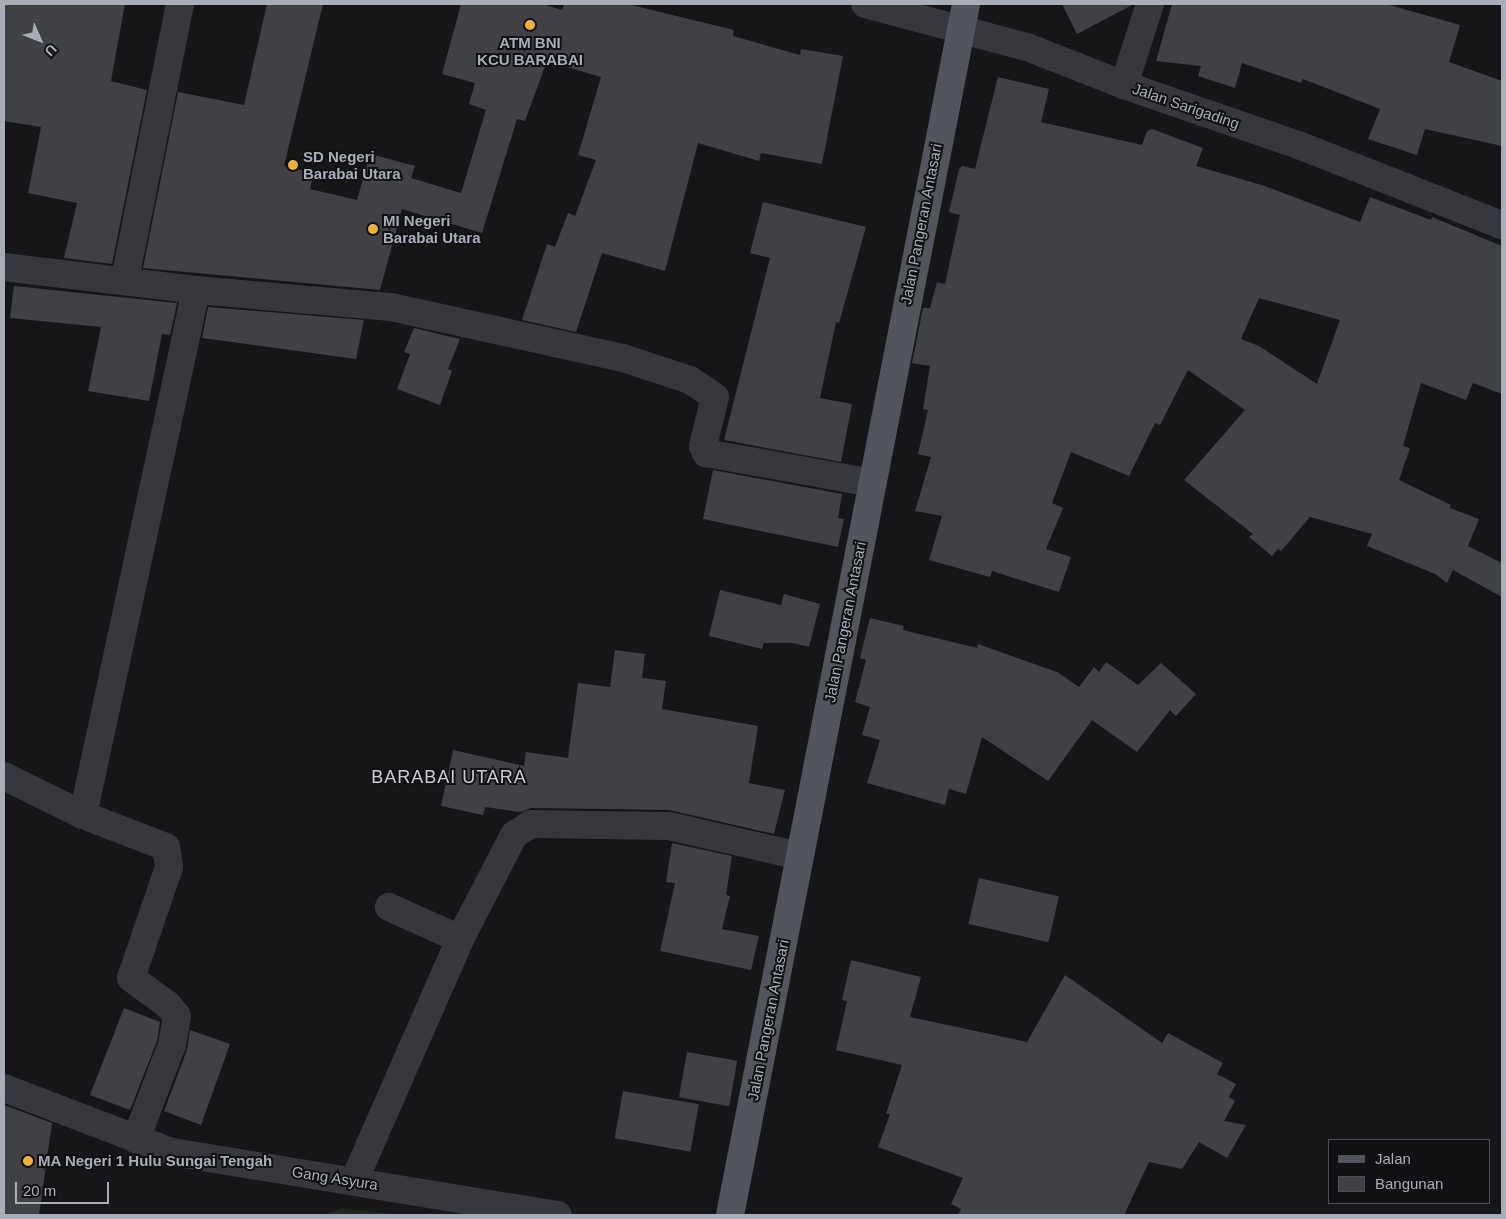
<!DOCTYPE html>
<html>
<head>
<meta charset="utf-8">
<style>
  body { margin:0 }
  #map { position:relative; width:1506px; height:1219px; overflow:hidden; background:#161618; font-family:Helvetica,sans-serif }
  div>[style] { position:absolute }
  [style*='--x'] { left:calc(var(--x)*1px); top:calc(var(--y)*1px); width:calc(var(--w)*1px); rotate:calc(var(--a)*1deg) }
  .green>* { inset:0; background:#1e261f }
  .building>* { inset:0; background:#404145; transform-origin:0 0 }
  .minor>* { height:28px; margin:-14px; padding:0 14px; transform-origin:14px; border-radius:14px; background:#37383d }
  .major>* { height:28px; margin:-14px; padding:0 14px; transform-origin:14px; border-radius:14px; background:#53555c }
  .dots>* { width:14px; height:14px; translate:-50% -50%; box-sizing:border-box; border:2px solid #111113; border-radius:50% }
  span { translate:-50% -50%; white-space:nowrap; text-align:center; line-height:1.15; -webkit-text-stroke:4px #111113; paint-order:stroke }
  .poi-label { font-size:15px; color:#a8adb8; font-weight:700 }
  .left { translate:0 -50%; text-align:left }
  .street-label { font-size:15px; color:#a8adb8 }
  .quarter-label { font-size:18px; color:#c9ccd4; letter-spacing:1px }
  .frame { position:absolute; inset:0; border:5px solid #a8adb8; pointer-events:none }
  .legend { position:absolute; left:1328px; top:1139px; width:162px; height:65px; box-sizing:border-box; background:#111113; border:1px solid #4d4f55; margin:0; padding:6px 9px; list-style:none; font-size:15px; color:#a8adb8 }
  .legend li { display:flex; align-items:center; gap:10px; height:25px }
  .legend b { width:25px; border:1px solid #4d4f55 }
  .north { position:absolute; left:15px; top:15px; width:50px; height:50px; -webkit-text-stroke:4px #111113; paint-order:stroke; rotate:134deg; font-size:14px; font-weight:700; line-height:20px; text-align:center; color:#a8adb8 }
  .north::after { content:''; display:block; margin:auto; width:18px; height:22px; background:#a8adb8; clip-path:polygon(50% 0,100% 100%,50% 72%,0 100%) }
  .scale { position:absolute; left:15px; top:1182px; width:94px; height:22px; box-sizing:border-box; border:2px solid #a8adb8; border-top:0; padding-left:6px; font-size:15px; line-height:18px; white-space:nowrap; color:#a8adb8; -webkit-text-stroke:4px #111113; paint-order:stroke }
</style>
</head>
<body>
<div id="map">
  <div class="green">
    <div style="clip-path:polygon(343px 1208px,398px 1215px,323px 1215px)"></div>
  </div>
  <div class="building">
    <div style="clip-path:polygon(4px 4px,125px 4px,111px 81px,147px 90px,112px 264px,64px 258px,77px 203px,28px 193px,41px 127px,4px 121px)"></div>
    <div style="clip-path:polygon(267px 4px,323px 4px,284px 166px,314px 173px,310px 189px,357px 200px,370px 154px,415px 166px,411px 178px,461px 193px,486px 110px,469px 104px,475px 83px,442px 74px,461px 4px,542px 4px,562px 10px,564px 4px,627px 4px,734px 30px,733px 36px,800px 55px,801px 49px,843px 56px,822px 164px,761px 153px,759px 161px,698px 143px,665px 271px,602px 253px,576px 332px,522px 320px,547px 244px,555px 247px,568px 213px,575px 216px,596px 160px,578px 155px,601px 77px,547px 61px,525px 121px,517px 119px,482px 233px,402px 209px,380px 290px,143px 268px,178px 92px,244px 105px)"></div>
    <div style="clip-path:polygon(1062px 4px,1134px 4px,1077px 34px)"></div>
    <div style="clip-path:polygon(1172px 4px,1386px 4px,1460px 25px,1449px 62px,1502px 81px,1502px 146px,1425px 129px,1417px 155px,1368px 139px,1380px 109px,1303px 79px,1301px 83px,1242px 63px,1235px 88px,1198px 76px,1201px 66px,1156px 61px)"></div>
    <div style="clip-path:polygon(evenodd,998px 77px,1049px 89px,1041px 122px,1142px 145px,1147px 131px,1152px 129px,1203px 148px,1196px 166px,1265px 186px,1360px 222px,1370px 197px,1431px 220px,1432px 217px,1502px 246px,1502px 394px,1473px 383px,1466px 400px,1421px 383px,1403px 446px,1410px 448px,1399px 480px,1451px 505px,1450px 508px,1479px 519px,1468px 546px,1502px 563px,1502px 597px,1453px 570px,1447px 583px,1435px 574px,1367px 546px,1372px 534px,1310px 517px,1281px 551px,1278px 549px,1272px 556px,1249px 537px,1253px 534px,1184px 480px,1245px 410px,1188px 370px,1160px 425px,1155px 423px,1129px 476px,1071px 452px,1052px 503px,1063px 508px,1046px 549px,1071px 557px,1059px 592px,992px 571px,990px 577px,929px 560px,942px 516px,915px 511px,931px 457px,918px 454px,928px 410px,923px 409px,930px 366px,912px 363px,923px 308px,930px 308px,937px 282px,945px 284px,960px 215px,949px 212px,959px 169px,962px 166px,975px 169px,998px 77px,1259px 298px,1340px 320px,1317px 384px,1259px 346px,1241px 339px,1259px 298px)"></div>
    <div style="clip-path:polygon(763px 202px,866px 227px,839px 323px,836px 322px,820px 398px,852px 404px,841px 462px,724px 440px,770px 258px,750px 253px)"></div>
    <div style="clip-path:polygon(14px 286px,177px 303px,170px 335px,162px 334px,149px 401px,88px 391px,101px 327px,10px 318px)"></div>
    <div style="clip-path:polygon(208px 307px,364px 320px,356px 359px,202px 338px)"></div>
    <div style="clip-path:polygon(414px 328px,460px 339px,448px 369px,452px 371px,440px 405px,397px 389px,410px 354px,404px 352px)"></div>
    <div style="clip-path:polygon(713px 470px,842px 494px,838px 518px,844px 519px,838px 547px,703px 519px)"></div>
    <div style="clip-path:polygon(720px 590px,781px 605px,784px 594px,820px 604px,809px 647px,793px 643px,764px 643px,762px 649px,709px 636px)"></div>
    <div style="clip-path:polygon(870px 618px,904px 626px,903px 630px,977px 648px,978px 644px,1057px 672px,1079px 687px,1094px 667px,1099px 672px,1106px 662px,1138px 685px,1161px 663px,1196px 694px,1176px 716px,1170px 710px,1137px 752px,1092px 720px,1048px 781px,982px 737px,966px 794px,949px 789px,945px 805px,867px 783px,880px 740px,862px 735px,870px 707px,855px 702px,866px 660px,860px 658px)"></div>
    <div style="clip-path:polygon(615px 650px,645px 654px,642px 678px,666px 681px,662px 709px,758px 726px,749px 783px,785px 790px,774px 834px,669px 810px,531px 808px,521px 812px,485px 807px,483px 815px,441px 806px,453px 750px,524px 766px,526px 752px,568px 758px,578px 683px,610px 687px)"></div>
    <div style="clip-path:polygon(672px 843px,732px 856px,726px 895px,730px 896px,722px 929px,759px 936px,751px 970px,660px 951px,675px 883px,666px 882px)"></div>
    <div style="left:979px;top:878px;width:82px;height:47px;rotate:13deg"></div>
    <div style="clip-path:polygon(851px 960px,921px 977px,910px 1017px,1027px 1042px,1065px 975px,1162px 1043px,1168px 1033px,1223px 1063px,1217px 1074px,1236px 1084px,1229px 1097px,1235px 1101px,1224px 1121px,1246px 1125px,1227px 1158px,1199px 1142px,1182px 1169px,1149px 1162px,1124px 1215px,958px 1215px,961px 1209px,951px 1204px,963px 1178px,878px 1147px,890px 1114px,886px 1114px,902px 1065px,836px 1050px,847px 1001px,842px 1000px)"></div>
    <div style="clip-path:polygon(124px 1008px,160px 1022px,157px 1041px,130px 1110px,90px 1095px)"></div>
    <div style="clip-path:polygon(190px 1030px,230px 1044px,201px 1125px,164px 1111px,187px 1050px)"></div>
    <div style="left:687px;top:1052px;width:51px;height:46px;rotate:10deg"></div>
    <div style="left:623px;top:1091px;width:77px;height:48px;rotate:10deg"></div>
    <div style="clip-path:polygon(4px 1105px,52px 1123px,39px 1215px,4px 1215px)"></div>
  </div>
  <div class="minor">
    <div style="--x:865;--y:4;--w:168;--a:14.9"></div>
    <div style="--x:1027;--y:47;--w:104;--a:21.4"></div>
    <div style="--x:1124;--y:85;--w:187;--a:19"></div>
    <div style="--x:1301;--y:146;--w:216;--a:21.5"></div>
    <div style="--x:1124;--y:85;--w:85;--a:-72.2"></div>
    <div style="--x:4;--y:267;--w:193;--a:6.8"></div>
    <div style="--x:196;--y:290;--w:196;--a:5"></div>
    <div style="--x:391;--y:307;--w:238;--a:12.4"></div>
    <div style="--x:623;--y:358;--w:71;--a:18.2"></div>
    <div style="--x:690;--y:380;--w:30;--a:34"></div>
    <div style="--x:715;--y:397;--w:50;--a:103.8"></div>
    <div style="--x:703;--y:446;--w:8;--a:67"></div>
    <div style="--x:706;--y:453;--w:169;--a:10.2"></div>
    <div style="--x:125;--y:279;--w:280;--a:-78.7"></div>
    <div style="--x:4;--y:776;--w:88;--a:26.3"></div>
    <div style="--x:83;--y:815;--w:537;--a:-77.85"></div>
    <div style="--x:83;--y:815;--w:89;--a:21.1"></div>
    <div style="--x:166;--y:847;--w:20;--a:81"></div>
    <div style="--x:169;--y:867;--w:117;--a:108.9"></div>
    <div style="--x:131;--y:978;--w:46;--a:36.1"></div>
    <div style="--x:168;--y:1005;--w:14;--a:51"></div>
    <div style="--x:177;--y:1016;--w:29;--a:100"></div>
    <div style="--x:172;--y:1045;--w:101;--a:111"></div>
    <div style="--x:460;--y:939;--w:117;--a:-62.6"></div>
    <div style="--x:514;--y:835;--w:20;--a:-33"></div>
    <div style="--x:531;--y:824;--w:138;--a:0.8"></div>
    <div style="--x:669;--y:826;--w:134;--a:12.9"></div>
    <div style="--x:4;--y:1088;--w:180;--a:20.9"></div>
    <div style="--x:172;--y:1152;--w:391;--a:9.3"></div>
    <div style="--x:354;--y:1181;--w:264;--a:-66.3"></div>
    <div style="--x:460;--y:939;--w:78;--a:-155.7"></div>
  </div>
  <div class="major">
    <div style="--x:730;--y:1215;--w:1234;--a:-78.97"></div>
  </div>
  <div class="dots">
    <div style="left:530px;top:25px;background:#f2b134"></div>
    <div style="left:293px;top:165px;background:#f2b134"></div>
    <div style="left:373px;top:229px;background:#f2b134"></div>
    <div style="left:28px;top:1161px;background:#f2b134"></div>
  </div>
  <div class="poi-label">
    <span style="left:530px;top:51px">ATM BNI<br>KCU BARABAI</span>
    <span class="left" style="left:303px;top:165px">SD Negeri<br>Barabai Utara</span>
    <span class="left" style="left:383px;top:229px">MI Negeri<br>Barabai Utara</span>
    <span class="left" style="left:38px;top:1161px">MA Negeri 1 Hulu Sungai Tengah</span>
  </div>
  <div class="street-label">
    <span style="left:1186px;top:106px;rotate:19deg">Jalan Sarigading</span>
    <span style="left:921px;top:224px;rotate:-79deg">Jalan Pangeran Antasari</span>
    <span style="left:845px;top:622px;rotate:-79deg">Jalan Pangeran Antasari</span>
    <span style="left:768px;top:1020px;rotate:-79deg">Jalan Pangeran Antasari</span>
    <span style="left:335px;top:1178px;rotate:9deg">Gang Asyura</span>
  </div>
  <div class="quarter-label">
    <span style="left:449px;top:777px">BARABAI UTARA</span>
  </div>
  <div class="frame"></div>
  <ul class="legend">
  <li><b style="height:6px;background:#53555c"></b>Jalan</li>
  <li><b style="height:14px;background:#404145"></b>Bangunan</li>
  </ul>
  <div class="north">U</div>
  <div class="scale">20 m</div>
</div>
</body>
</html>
